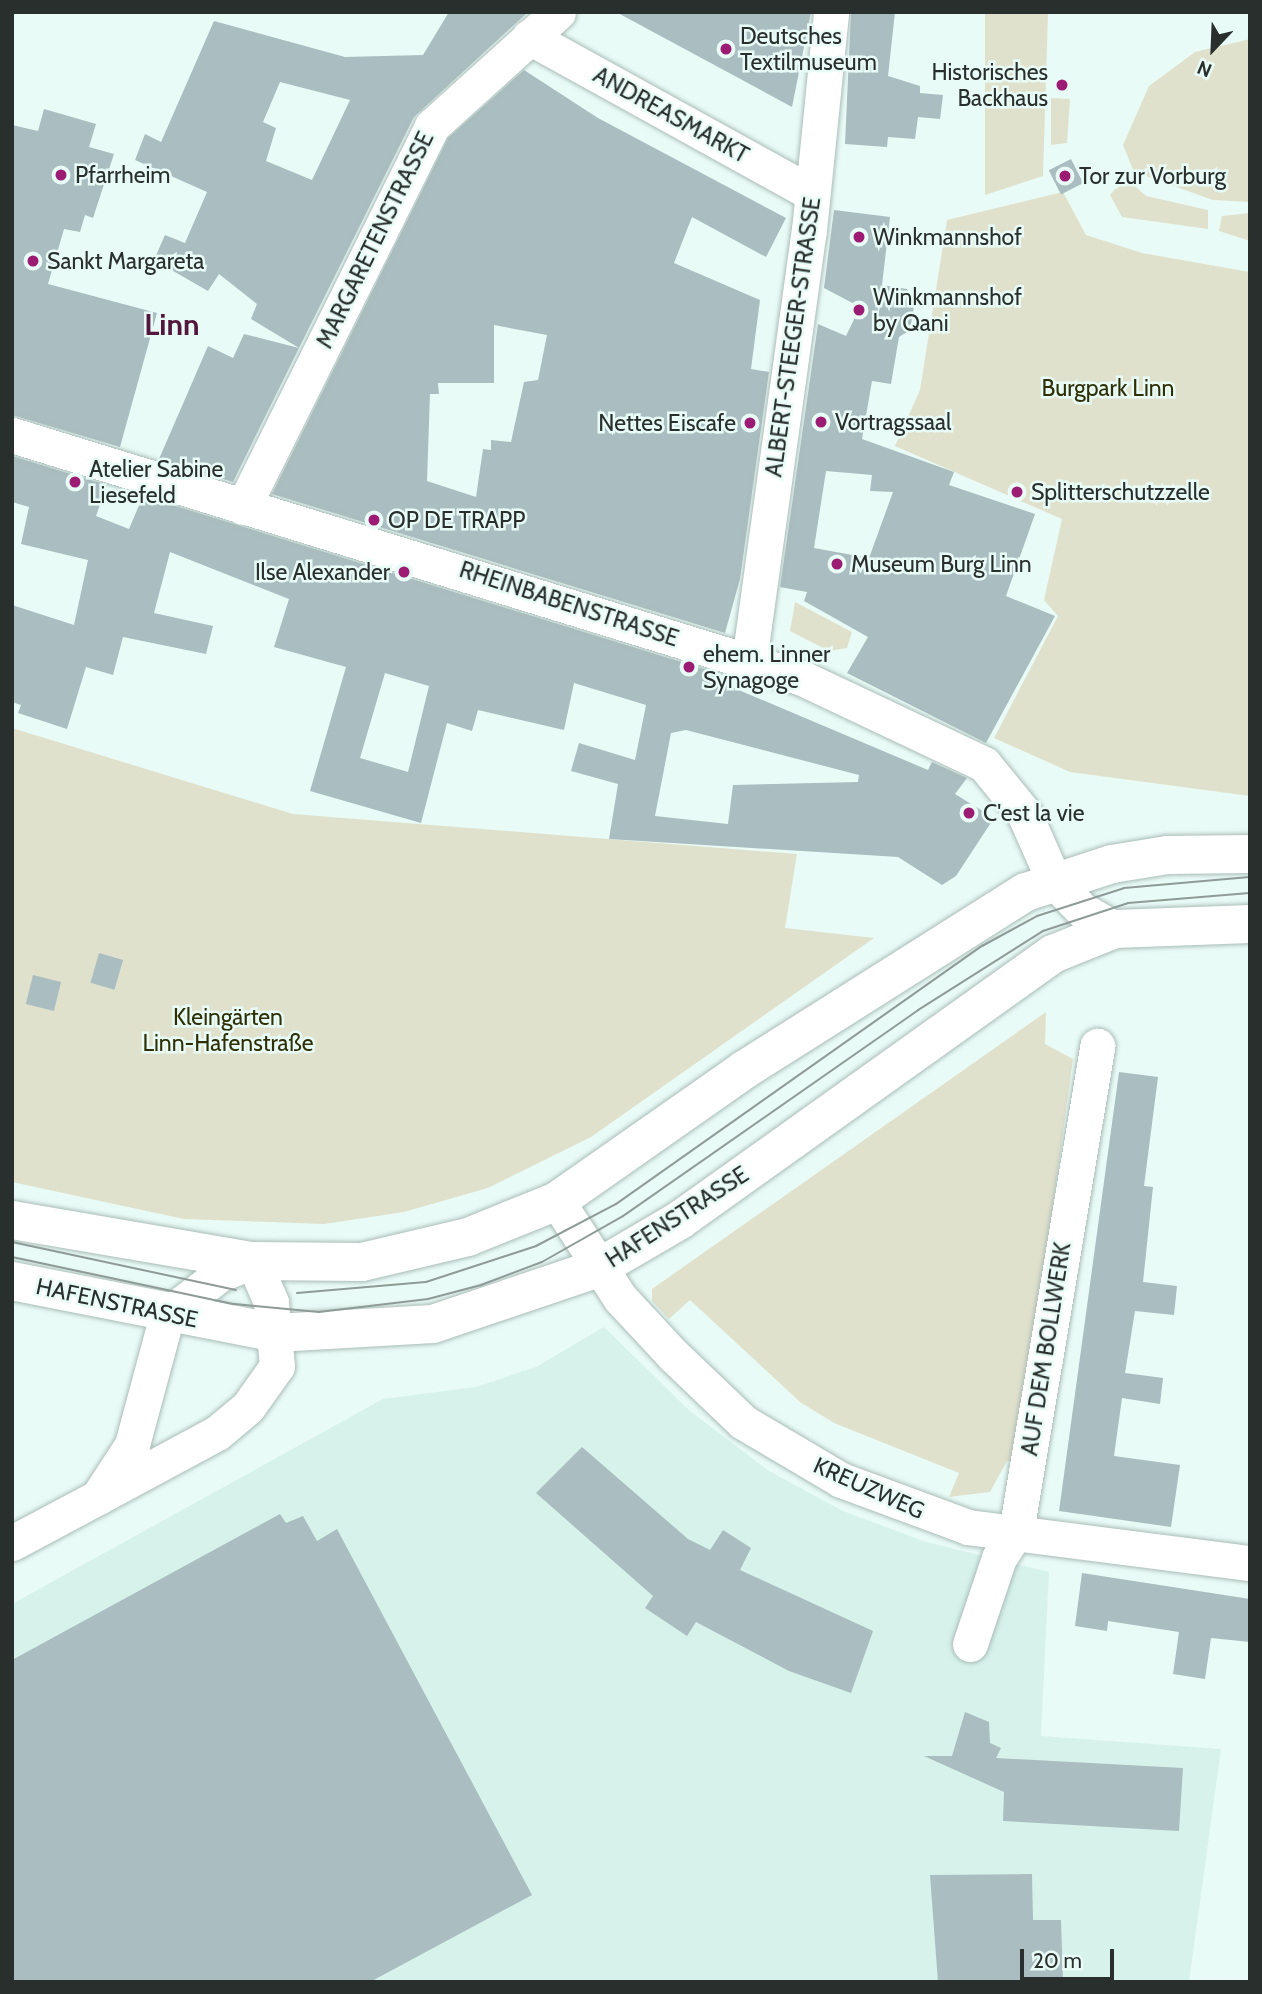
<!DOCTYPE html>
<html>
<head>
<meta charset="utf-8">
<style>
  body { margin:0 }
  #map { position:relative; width:1262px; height:1994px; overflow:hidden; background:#e9fbf6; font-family:Cabin,sans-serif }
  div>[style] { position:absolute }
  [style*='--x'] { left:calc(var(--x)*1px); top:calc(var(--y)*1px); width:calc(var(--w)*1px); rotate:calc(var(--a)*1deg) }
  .built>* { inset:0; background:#d6f2eb }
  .green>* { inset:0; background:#e0e1cc }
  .building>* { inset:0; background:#aabdc0; transform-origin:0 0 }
  .roads { filter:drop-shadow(0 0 2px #aabcb7) drop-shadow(0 0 2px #aabcb7) }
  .minor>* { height:35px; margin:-17.5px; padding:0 17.5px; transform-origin:17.5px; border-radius:17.5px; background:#fff }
  .major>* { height:38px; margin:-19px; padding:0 19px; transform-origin:19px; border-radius:19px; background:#fff }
  .tram>* { height:2px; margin:-1px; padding:0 1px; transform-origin:1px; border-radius:1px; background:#8e9b97 }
  .dots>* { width:19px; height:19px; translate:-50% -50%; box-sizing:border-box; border:4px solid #e9fbf6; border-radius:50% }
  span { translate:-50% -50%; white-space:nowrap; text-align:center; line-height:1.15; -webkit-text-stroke:5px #e9fbf6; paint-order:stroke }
  .poi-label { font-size:23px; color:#282f2d }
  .left { translate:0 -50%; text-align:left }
  .right { translate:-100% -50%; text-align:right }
  .street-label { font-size:23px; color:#282f2d }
  .park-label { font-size:23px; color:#2e2f04 }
  .district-label { font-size:30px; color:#53173d; font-weight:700 }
  .frame { position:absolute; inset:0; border:14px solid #282f2d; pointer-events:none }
  .north { position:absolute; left:1178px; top:14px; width:70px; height:70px; -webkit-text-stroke:5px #e9fbf6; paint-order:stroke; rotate:203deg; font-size:19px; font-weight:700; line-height:28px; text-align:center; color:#282f2d }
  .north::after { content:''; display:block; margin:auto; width:24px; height:32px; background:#282f2d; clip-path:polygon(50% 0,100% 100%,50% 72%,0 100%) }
  .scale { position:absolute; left:1020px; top:1949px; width:94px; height:32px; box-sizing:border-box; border:4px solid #282f2d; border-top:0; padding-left:9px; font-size:21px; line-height:24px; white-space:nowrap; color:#282f2d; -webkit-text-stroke:5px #e9fbf6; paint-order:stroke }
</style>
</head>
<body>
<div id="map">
  <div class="built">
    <div style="clip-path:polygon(604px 1327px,690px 1411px,769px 1471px,843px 1511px,926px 1542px,1049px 1572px,1041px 1736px,1221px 1749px,1189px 1982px,12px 1982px,12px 1604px,383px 1399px,476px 1387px,536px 1367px)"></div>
  </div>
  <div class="green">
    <div style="clip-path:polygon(985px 12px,1048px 13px,1043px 176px,985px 195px)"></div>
    <div style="clip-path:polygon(1250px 39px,1250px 202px,1213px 200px,1134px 172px,1123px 145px,1149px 86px,1195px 52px)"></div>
    <div style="clip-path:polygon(1051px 98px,1070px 99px,1067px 143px,1051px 145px)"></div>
    <div style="clip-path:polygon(1125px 177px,1146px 196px,1208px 210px,1208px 229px,1122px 217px,1110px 195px)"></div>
    <div style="clip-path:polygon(1063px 192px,1086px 235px,1142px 253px,1250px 272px,1250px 796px,1070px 772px,994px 738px,1058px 616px,1044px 600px,1062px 519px,895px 446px,920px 390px,947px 220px)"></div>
    <div style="clip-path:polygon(1250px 213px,1250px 241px,1219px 231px,1222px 216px)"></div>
    <div style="clip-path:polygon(795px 602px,852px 632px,847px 648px,829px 651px,790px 631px)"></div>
    <div style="clip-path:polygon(12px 728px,293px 814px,797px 854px,785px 928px,874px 938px,591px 1137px,488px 1188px,404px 1212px,324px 1224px,184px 1219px,12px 1182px)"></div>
    <div style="clip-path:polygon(1046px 1012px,1045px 1044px,1073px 1059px,1018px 1461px,1007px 1461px,990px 1492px,949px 1497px,959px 1473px,834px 1423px,800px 1402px,690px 1300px,669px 1319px,652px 1301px,652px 1289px)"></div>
  </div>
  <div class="building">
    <div style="clip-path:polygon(evenodd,449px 12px,528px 12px,414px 117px,299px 348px,251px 319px,257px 304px,219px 274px,208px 291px,154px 260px,165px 235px,185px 243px,207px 192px,135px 160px,145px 134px,161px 142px,214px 21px,345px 57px,423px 55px,449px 12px,280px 82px,350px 100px,312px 180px,266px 161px,276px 128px,263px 122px,280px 82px)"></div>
    <div style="clip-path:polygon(616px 12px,811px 12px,792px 107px,668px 40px)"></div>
    <div style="clip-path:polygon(851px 12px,895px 12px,888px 76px,920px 86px,920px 93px,943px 95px,940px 119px,918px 117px,915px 139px,888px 137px,887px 147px,845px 144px)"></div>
    <div style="clip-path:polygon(evenodd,524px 70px,598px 118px,786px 218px,766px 257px,692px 217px,674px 263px,760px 300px,751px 369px,769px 372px,740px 579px,725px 633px,272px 494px,448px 138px,524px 70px,494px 325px,547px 335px,538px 380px,524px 382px,511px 442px,491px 440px,491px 450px,483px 449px,476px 497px,427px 481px,430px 394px,439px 394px,438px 383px,494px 383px,494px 325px)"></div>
    <div style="clip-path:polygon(44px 109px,96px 124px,89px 147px,114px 154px,93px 218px,85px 215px,80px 232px,64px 229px,48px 284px,157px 313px,120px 447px,12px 415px,12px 125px,38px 131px)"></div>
    <div style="left:1071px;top:159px;width:27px;height:25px;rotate:63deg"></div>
    <div style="clip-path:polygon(evenodd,834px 210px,890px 217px,882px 285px,907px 289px,915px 301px,910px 330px,899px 337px,891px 384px,872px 381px,862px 439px,954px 472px,949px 485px,1035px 514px,1006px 596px,1055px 616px,986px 743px,847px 673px,868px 637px,804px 601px,807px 592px,780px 587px,818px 324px,846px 336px,860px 307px,824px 288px,834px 210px,826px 471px,872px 475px,870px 491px,893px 492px,869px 558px,814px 548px,826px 471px)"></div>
    <div style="clip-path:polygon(244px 334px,299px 348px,233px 482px,159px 459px,208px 346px,233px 358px)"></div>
    <div style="clip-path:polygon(evenodd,12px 456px,107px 485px,96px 516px,129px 529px,143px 496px,717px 673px,715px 680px,928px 770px,932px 762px,967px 778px,955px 794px,994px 818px,956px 876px,942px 885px,898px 857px,609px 839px,618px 784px,571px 771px,579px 743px,635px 760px,646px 705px,574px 683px,564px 730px,478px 710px,472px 731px,447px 723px,421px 823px,310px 791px,346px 667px,274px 647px,289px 599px,170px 552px,154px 613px,213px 626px,206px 654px,123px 637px,113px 675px,86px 667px,67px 729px,18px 713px,21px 705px,12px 702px,12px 605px,74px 625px,88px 560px,21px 544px,29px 507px,12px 502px,12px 456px,385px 673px,429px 686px,408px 772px,360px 758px,385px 673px,12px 456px,686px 730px,859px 775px,858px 782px,733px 785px,728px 824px,655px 816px,671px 733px,686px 730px)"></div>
    <div style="left:99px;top:953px;width:25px;height:31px;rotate:16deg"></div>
    <div style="left:33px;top:975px;width:29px;height:30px;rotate:14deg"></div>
    <div style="clip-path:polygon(1119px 1072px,1158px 1077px,1144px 1186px,1153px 1187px,1143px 1282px,1177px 1286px,1174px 1315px,1135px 1311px,1125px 1373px,1163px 1378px,1160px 1404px,1122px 1398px,1114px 1456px,1180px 1465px,1171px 1527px,1059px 1511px)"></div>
    <div style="clip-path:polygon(582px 1447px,688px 1539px,710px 1550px,723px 1530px,751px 1548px,740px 1570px,873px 1631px,851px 1693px,789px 1671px,696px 1622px,687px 1636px,645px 1608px,653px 1596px,536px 1493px)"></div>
    <div style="clip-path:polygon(280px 1514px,286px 1523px,303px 1516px,317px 1541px,337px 1529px,532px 1895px,370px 1982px,12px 1982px,12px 1660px)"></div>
    <div style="clip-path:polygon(1082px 1573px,1250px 1599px,1250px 1642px,1211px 1638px,1205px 1679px,1173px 1674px,1179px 1632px,1108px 1621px,1107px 1631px,1075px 1626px)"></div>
    <div style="clip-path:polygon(965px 1712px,989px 1722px,990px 1743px,1001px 1748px,996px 1758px,1183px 1768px,1179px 1831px,1003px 1821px,1004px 1792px,924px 1756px,952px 1756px)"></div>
    <div style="clip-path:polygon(1032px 1874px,1033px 1920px,1061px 1920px,1063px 1982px,938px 1982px,930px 1875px)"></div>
  </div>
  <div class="roads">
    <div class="minor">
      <div style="--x:529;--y:37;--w:323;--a:28.9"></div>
      <div style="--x:12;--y:435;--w:827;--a:17.1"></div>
      <div style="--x:802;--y:678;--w:201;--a:25.3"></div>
      <div style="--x:984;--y:764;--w:63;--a:50.8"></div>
      <div style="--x:1024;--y:813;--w:74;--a:66.2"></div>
      <div style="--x:1054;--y:881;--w:40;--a:46"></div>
      <div style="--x:1082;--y:910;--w:38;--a:30"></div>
      <div style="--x:243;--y:507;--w:425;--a:-63.6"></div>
      <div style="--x:432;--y:126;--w:170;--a:-42.1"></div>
      <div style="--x:749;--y:661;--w:435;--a:-82.1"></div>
      <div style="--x:809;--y:230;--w:219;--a:-84.2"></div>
      <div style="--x:557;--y:1201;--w:116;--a:57"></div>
      <div style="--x:620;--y:1298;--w:78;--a:47.1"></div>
      <div style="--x:673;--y:1355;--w:97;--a:43.7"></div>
      <div style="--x:743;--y:1422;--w:114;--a:30.6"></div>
      <div style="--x:841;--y:1480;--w:135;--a:20.3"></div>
      <div style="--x:968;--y:1527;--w:284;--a:7.3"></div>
      <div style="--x:12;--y:1543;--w:98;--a:-28.1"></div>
      <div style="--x:98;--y:1497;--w:135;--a:-28.3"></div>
      <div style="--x:217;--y:1433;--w:40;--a:-40"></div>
      <div style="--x:248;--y:1407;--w:50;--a:-54.7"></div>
      <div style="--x:277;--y:1366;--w:64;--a:-95.4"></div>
      <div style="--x:271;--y:1302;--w:45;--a:-113.7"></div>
      <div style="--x:253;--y:1261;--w:35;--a:158"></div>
      <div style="--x:220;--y:1274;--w:67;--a:142.3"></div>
      <div style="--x:167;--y:1315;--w:135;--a:105.1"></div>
      <div style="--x:132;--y:1445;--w:62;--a:123.2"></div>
      <div style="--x:970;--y:1644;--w:91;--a:-71.4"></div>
      <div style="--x:999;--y:1558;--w:31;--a:-57"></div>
      <div style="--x:1016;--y:1532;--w:493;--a:-80.5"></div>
    </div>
    <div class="major">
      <div style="--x:12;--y:1220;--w:244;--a:9.7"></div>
      <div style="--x:253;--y:1261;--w:109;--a:0.5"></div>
      <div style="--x:362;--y:1262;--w:109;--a:-13.3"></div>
      <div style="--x:468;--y:1237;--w:96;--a:-22"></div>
      <div style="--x:557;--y:1201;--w:228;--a:-35"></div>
      <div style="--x:744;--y:1070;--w:333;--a:-32.3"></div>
      <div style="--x:1026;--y:892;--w:90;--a:-18"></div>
      <div style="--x:1112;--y:864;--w:56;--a:-9.3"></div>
      <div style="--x:1167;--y:855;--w:83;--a:-0.7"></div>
      <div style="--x:12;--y:1281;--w:269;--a:11.1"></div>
      <div style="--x:276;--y:1333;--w:157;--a:-3.3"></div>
      <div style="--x:433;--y:1324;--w:174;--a:-18.7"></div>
      <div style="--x:598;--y:1268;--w:95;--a:-30.3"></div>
      <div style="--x:680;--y:1220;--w:458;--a:-35.5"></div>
      <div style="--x:1053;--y:954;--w:67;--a:-22"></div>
      <div style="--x:1115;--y:929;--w:135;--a:-2.1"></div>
    </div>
  </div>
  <div class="tram">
    <div style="--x:12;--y:1242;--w:229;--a:12.1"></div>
    <div style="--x:12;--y:1257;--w:227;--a:12"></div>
    <div style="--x:234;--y:1304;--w:85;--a:5.4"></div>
    <div style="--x:319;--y:1312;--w:110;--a:-6.8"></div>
    <div style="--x:428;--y:1299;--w:55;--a:-14.8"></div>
    <div style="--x:481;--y:1285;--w:65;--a:-20.7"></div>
    <div style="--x:542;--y:1262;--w:93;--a:-29.6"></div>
    <div style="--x:623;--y:1216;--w:360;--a:-34.9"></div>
    <div style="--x:918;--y:1010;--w:148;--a:-32.3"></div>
    <div style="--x:1043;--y:931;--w:89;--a:-18.2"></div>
    <div style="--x:1128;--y:903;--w:122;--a:-4.7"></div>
    <div style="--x:297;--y:1293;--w:129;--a:-4.9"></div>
    <div style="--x:426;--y:1282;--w:116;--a:-18.1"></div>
    <div style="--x:536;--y:1246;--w:90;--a:-27.7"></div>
    <div style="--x:616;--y:1204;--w:448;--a:-35.2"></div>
    <div style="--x:982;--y:946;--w:63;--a:-28.6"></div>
    <div style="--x:1037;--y:916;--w:91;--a:-17.8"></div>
    <div style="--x:1124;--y:888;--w:126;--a:-5"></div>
  </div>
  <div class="dots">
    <div style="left:726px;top:49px;background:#9b1c72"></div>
    <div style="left:1062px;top:85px;background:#9b1c72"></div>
    <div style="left:61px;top:175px;background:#9b1c72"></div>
    <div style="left:1065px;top:176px;background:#9b1c72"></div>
    <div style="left:859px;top:237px;background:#9b1c72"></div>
    <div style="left:33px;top:261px;background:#9b1c72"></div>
    <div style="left:859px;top:310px;background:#9b1c72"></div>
    <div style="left:821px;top:422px;background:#9b1c72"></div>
    <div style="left:750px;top:423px;background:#9b1c72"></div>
    <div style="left:75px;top:482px;background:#9b1c72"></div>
    <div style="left:1017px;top:492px;background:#9b1c72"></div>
    <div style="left:374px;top:520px;background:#9b1c72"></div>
    <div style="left:837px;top:564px;background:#9b1c72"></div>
    <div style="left:404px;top:572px;background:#9b1c72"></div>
    <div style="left:689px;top:667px;background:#9b1c72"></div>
    <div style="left:969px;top:813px;background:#9b1c72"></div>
  </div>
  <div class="poi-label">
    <span class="left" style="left:740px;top:49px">Deutsches<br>Textilmuseum</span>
    <span class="right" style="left:1048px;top:85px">Historisches<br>Backhaus</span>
    <span class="left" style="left:75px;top:175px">Pfarrheim</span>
    <span class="left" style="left:1079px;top:176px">Tor zur Vorburg</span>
    <span class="left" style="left:873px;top:237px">Winkmannshof</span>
    <span class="left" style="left:47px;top:261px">Sankt Margareta</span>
    <span class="left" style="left:873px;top:310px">Winkmannshof<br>by Qani</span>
    <span class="left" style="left:835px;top:422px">Vortragssaal</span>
    <span class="right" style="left:736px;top:423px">Nettes Eiscafe</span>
    <span class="left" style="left:89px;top:482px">Atelier Sabine<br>Liesefeld</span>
    <span class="left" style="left:1031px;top:492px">Splitterschutzzelle</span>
    <span class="left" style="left:388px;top:520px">OP DE TRAPP</span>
    <span class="left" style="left:851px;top:564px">Museum Burg Linn</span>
    <span class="right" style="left:390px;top:572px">Ilse Alexander</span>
    <span class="left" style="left:703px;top:667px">ehem. Linner<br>Synagoge</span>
    <span class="left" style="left:983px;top:813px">C'est la vie</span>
  </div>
  <div class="street-label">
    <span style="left:671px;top:115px;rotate:29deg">ANDREASMARKT</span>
    <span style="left:375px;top:240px;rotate:-64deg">MARGARETENSTRASSE</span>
    <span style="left:793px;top:337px;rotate:-82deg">ALBERT-STEEGER-STRASSE</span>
    <span style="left:569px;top:604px;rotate:18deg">RHEINBABENSTRASSE</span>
    <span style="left:677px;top:1217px;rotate:-33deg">HAFENSTRASSE</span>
    <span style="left:117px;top:1303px;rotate:12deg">HAFENSTRASSE</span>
    <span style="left:1046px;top:1349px;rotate:-81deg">AUF DEM BOLLWERK</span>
    <span style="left:869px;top:1488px;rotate:24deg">KREUZWEG</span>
  </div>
  <div class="park-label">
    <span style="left:1108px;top:388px">Burgpark Linn</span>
    <span style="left:228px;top:1030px">Kleingärten<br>Linn-Hafenstraße</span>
  </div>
  <div class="district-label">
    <span style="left:172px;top:325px">Linn</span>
  </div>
  <div class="frame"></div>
  <div class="north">N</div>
  <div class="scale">20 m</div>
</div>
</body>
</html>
